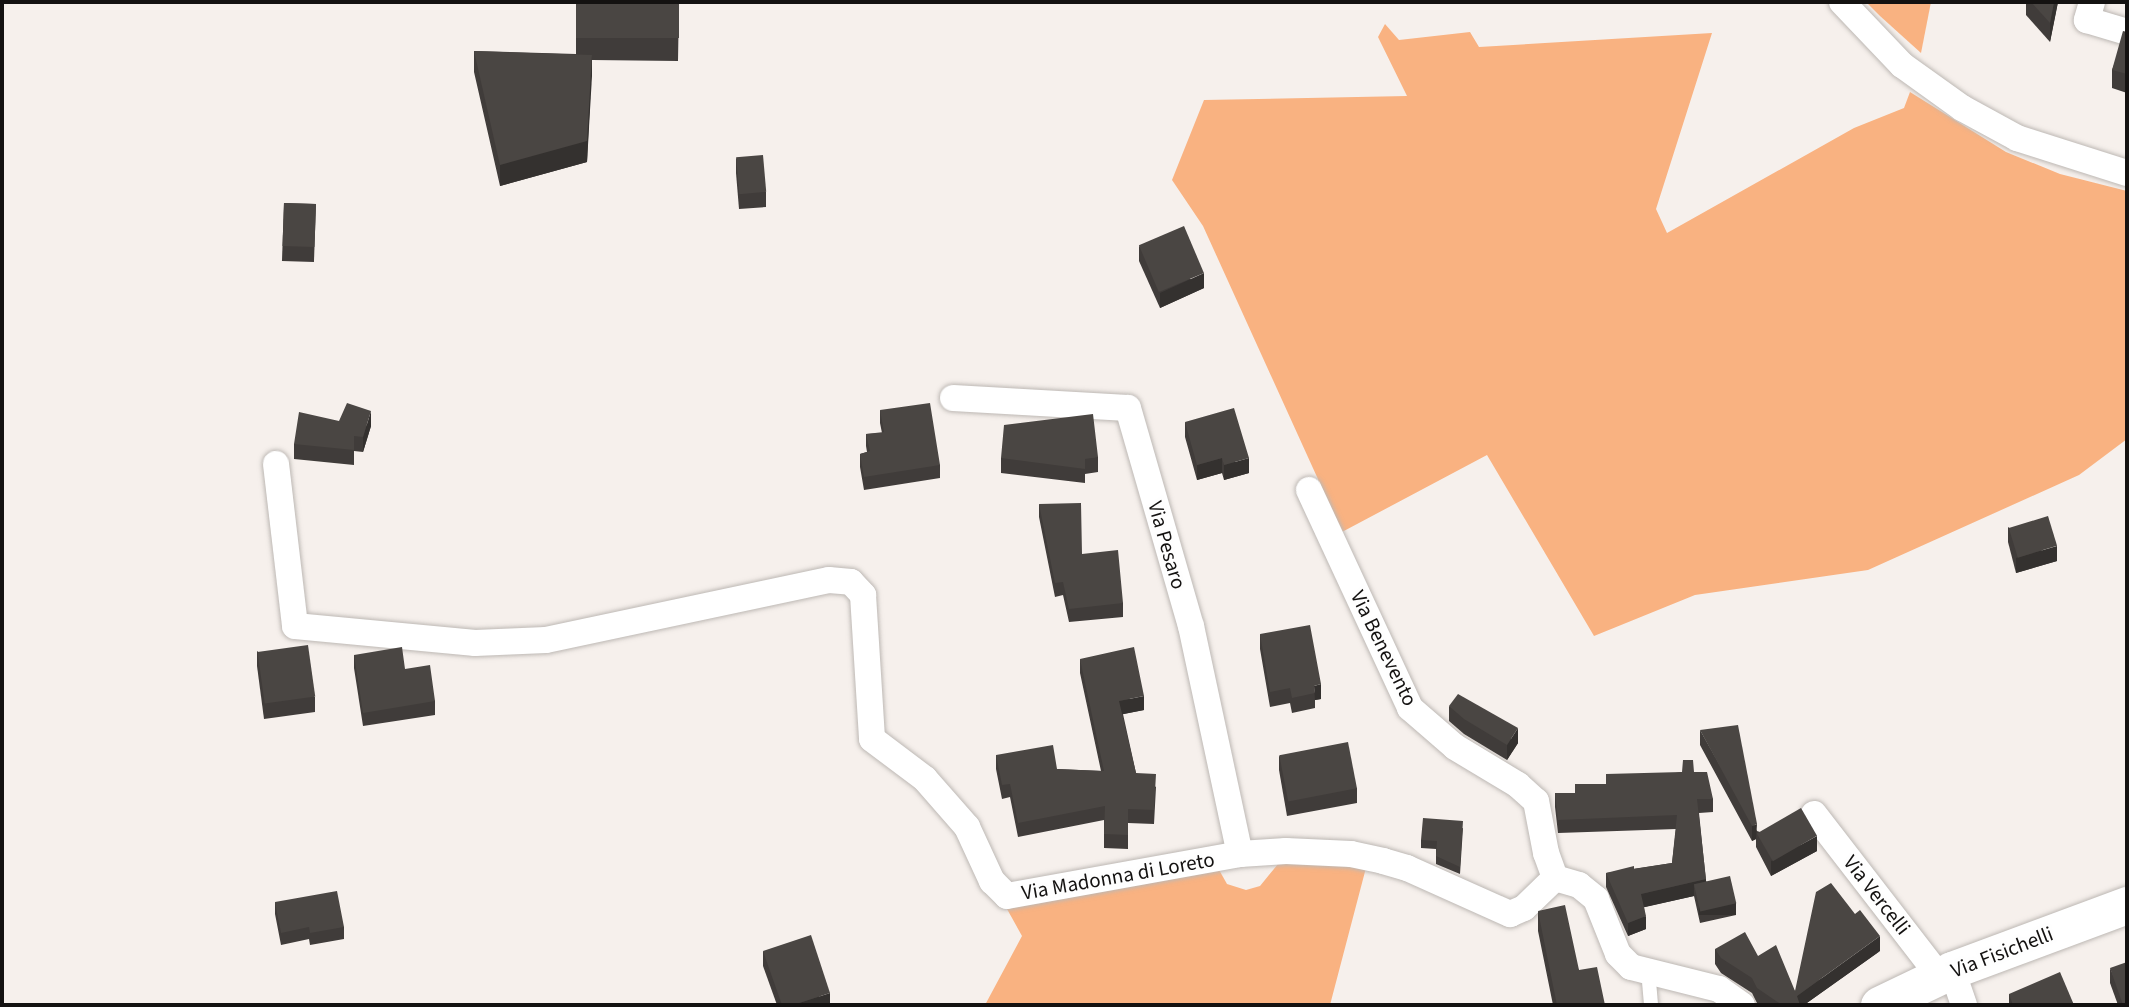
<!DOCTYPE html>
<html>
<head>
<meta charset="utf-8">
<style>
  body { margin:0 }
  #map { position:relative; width:2129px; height:1007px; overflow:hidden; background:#f6f0ec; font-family:"Source Sans 3",sans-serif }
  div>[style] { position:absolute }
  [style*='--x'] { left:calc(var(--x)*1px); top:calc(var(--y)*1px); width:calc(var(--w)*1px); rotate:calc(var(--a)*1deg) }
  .green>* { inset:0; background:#f9b281 }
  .roads { filter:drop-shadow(0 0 2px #bdb8b4) drop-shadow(0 0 2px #bdb8b4) }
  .service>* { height:14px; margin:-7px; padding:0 7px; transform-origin:7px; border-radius:7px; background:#fff }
  .minor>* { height:26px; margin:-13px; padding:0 13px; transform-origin:13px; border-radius:13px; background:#fff }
  .secondary>* { height:37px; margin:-18.5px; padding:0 18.5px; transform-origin:18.5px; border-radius:18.5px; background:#fff }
  .wall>* { inset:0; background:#403c3a; transform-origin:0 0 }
  .shaded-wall>* { inset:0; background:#34312f; transform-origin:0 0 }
  .building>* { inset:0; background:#4a4643; transform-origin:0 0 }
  span { translate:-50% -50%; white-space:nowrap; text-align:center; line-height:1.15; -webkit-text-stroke:7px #fefefe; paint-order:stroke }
  .street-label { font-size:21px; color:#141211 }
  .frame { position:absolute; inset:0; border:4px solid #141211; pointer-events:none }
</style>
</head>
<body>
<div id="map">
  <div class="green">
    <div style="clip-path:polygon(1866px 2px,1931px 2px,1921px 53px,1880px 16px)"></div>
    <div style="clip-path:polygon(1385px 24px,1399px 40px,1470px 32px,1479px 47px,1712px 33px,1656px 209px,1667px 233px,1854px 128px,1904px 108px,1910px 92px,2006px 152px,2060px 174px,2127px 191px,2127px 439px,2079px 475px,1868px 570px,1695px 595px,1594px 636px,1487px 455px,1342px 532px,1203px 226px,1172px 180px,1204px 100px,1407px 96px,1378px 37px)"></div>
    <div style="clip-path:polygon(1278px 864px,1367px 864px,1330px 1005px,985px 1005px,1022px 936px,1007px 909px,1127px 883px,1218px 868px,1227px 884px,1246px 890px,1260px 886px)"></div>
  </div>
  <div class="roads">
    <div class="service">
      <div style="--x:1648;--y:970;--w:35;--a:85"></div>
    </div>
    <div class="minor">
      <div style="--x:1842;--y:2;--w:87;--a:46.4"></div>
      <div style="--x:1902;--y:65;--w:74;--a:35.6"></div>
      <div style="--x:1962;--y:108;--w:63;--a:28.6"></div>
      <div style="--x:2017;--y:138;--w:115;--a:17.7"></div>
      <div style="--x:2092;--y:2;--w:19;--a:106"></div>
      <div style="--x:2087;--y:20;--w:42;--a:16.7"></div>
      <div style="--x:953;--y:398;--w:175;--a:3.3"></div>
      <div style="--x:1128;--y:408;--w:227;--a:73.9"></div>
      <div style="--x:1191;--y:626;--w:233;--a:77.9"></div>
      <div style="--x:276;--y:464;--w:163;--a:83.3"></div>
      <div style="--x:295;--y:626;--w:181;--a:5.4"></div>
      <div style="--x:475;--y:643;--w:71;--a:-2.4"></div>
      <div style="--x:546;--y:640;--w:289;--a:-12"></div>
      <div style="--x:829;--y:580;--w:22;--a:5"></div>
      <div style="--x:851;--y:582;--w:18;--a:47"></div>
      <div style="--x:863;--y:595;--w:144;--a:86.4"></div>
      <div style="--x:872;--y:739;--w:66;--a:37"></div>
      <div style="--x:925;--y:779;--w:64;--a:48.8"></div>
      <div style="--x:967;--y:827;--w:60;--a:65.2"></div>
      <div style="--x:992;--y:881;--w:21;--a:45"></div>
      <div style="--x:1007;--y:896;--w:237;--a:-10.2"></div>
      <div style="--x:1240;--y:854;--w:46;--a:-3.7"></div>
      <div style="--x:1286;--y:851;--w:65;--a:2.6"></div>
      <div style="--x:1351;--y:854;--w:33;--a:12"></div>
      <div style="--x:1383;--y:861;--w:25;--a:16"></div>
      <div style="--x:1407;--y:868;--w:113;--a:24.1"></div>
      <div style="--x:1510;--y:914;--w:15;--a:-23"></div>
      <div style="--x:1524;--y:908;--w:43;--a:-44.1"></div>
      <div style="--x:1555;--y:878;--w:25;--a:16"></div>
      <div style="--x:1579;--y:885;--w:22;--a:39"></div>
      <div style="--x:1596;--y:899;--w:59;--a:68.2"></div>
      <div style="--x:1618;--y:954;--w:18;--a:45"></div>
      <div style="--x:1631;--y:967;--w:91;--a:14"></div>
      <div style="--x:1719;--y:989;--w:28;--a:35"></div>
      <div style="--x:1309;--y:490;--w:240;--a:65.1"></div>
      <div style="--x:1410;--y:708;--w:60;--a:40.9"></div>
      <div style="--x:1455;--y:747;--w:74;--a:31.1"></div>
      <div style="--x:1518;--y:785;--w:24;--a:42"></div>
      <div style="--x:1536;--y:801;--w:53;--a:79.1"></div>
      <div style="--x:1546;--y:853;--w:27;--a:70"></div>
      <div style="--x:1814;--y:814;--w:205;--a:52.3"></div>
      <div style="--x:1952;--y:970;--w:37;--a:71"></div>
    </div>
    <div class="secondary">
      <div style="--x:1879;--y:1005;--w:81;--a:-25.6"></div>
      <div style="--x:1952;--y:970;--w:187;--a:-20.4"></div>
    </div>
  </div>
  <div class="wall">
    <div style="clip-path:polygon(576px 2px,679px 2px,678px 61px,592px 60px,587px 162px,500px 186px,474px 72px,474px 51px,576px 54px)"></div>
    <div style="clip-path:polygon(2026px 2px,2058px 2px,2050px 42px,2026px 15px)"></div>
    <div style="clip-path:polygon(2127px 32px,2127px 93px,2112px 88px,2112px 70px)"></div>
    <div style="clip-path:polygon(736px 158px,766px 192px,766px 207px,739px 209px,736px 173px)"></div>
    <div style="left:284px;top:203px;width:32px;height:58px;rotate:2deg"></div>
    <div style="clip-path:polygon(1139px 246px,1204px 288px,1160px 308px,1139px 261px)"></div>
    <div style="clip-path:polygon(880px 410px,940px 465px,940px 478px,864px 490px,860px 467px,860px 454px,867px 452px,866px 446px,866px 434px,882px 433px,880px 423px)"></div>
    <div style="clip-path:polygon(339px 421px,371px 426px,363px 452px,354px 451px,354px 465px,294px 459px,294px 444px)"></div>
    <div style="clip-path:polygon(1185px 422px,1249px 473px,1224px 480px,1222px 473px,1197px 480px,1185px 437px)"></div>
    <div style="clip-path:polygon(1098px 457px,1098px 472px,1085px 474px,1085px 483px,1001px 473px,1001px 458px)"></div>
    <div style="clip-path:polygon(1039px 504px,1123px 603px,1123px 617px,1069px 622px,1063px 595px,1055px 597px,1039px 517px)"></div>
    <div style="clip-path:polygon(2008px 527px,2057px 561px,2016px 573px,2008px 542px)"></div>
    <div style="clip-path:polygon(1260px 634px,1321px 699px,1315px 700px,1315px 708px,1292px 713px,1290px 703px,1270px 707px,1260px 649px)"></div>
    <div style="clip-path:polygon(257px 651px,315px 697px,315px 712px,264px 719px,257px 666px)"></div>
    <div style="clip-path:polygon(354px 655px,405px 669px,435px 701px,435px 715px,363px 726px,354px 668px)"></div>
    <div style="clip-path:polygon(1080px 659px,1144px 710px,1123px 714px,1136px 773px,1156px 787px,1154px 824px,1128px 823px,1128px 849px,1104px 848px,1104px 820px,1018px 837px,1010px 797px,1002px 799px,996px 769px,996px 755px,1057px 769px,1101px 771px,1080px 673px)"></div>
    <div style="clip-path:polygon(1449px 706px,1518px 743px,1507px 760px,1464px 734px,1449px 721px)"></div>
    <div style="clip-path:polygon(1700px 730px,1757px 831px,1817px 851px,1771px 876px,1756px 847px,1756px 839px,1752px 841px,1700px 745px)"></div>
    <div style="clip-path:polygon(1279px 756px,1357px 788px,1357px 803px,1287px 816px,1279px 770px)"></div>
    <div style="clip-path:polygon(1682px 772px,1694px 772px,1713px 799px,1713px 812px,1699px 813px,1706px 881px,1736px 915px,1700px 923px,1694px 896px,1644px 907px,1646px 929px,1628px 936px,1606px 887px,1606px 873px,1672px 863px,1676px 829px,1558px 833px,1555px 807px,1555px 793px,1575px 793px,1606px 784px)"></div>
    <div style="clip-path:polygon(1463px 828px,1460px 874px,1436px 864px,1436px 849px,1421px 848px,1421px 840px)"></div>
    <div style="clip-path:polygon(275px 902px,344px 927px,344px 939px,310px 945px,309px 939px,281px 945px,275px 914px)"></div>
    <div style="clip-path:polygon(1538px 911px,1579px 970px,1605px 1005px,1553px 1005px,1538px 931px)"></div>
    <div style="clip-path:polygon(1715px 949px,1758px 956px,1795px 991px,1880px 951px,1804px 1005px,1760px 1005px,1757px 1003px,1752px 993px,1721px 973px,1715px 964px)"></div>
    <div style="clip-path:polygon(763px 951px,830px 1005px,777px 1005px,763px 966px)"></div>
    <div style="clip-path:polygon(2110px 968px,2127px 1005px,2118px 1005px,2110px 983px)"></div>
    <div style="clip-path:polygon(2009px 994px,2074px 1005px,2009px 1005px)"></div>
  </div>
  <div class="shaded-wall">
    <div style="clip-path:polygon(2054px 2px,2058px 2px,2050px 42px,2050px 23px)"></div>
    <div style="clip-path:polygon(592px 55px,592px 76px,587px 162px,500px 186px,500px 165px)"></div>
    <div style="clip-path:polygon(1204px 273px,1204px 288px,1160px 308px,1160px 293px)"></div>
    <div style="clip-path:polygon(371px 411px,371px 426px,363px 452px,363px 437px)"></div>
    <div style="clip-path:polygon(1222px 458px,1222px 473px,1197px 480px,1197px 465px)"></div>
    <div style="clip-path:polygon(1249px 458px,1249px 473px,1224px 480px,1224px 465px)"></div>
    <div style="clip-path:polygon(2057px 546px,2057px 561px,2016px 573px,2016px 558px)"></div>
    <div style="clip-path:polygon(1321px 684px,1321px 699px,1315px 700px,1314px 686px)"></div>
    <div style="clip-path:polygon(1144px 696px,1144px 710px,1119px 715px,1119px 701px)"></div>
    <div style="clip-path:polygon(1518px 728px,1518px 743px,1507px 760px,1507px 745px)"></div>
    <div style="clip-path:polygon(1757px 824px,1756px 839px,1752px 841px,1752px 826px)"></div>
    <div style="clip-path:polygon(1817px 836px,1817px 851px,1771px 876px,1771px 861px)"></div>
    <div style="clip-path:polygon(1706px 879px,1706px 893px,1694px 884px,1694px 896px,1641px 908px,1641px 894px)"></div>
    <div style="left:1736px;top:903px;width:12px;height:37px;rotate:90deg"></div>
    <div style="clip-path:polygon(1646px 916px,1646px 929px,1628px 936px,1628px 923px)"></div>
    <div style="clip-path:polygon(1880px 936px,1880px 951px,1804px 1005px,1797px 1005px,1797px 996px)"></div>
    <div style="clip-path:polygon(830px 993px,830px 1005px,793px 1005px)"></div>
  </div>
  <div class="building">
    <div style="left:576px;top:2px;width:103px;height:36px"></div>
    <div style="clip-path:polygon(2031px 2px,2054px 2px,2050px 23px)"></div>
    <div style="clip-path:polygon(2123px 31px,2127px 32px,2127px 74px,2112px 70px)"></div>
    <div style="clip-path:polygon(474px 51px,592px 55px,587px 141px,500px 165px)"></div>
    <div style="left:763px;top:155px;width:37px;height:27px;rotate:85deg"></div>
    <div style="left:284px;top:203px;width:32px;height:43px;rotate:2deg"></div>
    <div style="left:1184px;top:226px;width:51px;height:49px;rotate:67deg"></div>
    <div style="clip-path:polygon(347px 403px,371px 411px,363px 437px,354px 436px,354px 450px,294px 444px,299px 412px,339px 421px)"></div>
    <div style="clip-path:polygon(930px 403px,940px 465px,864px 477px,860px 454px,870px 451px,866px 434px,884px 432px,880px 410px)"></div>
    <div style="clip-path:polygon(1234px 408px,1249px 458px,1224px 465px,1222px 458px,1197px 465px,1185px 422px)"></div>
    <div style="clip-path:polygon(1093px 414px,1098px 457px,1085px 459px,1085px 469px,1001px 458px,1004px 425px)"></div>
    <div style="clip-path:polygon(1081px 503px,1082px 554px,1118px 550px,1123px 603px,1069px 609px,1063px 582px,1055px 583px,1039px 504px)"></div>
    <div style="left:2048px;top:516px;width:31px;height:41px;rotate:73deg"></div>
    <div style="clip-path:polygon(1310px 625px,1321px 684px,1314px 686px,1315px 693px,1292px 698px,1290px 688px,1270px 692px,1260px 634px)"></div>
    <div style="left:308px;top:645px;width:52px;height:51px;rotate:82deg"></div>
    <div style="clip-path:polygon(402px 647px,405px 669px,430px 665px,435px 701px,363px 713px,354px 655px)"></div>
    <div style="clip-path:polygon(1134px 647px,1144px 696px,1119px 701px,1136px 773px,1156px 774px,1154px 810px,1128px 809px,1128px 835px,1104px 834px,1105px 806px,1018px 823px,1010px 784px,1002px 785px,996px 755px,1053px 745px,1057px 769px,1104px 771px,1080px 659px)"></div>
    <div style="clip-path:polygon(1458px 694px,1518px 728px,1507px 745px,1464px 719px,1449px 706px)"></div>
    <div style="clip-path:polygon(1738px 725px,1757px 824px,1752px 826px,1700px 730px)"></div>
    <div style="left:1348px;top:742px;width:47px;height:70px;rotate:79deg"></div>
    <div style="clip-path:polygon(1683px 760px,1693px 760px,1694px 772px,1707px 772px,1713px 799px,1697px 799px,1706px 879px,1641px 894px,1646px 916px,1628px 923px,1606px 873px,1634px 866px,1634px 869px,1672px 863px,1677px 815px,1558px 820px,1555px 793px,1575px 793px,1575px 784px,1606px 784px,1606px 774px,1682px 772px)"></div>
    <div style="left:1801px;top:808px;width:32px;height:51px;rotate:60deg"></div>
    <div style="clip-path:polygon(1423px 818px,1463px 821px,1460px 867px,1436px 856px,1437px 841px,1421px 840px)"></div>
    <div style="left:1730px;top:876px;width:28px;height:37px;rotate:77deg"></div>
    <div style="clip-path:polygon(1831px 883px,1855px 914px,1860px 910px,1880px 936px,1797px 996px,1800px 1005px,1782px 1005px,1757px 988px,1752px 978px,1721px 958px,1715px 949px,1745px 932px,1758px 956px,1776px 945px,1795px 991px,1816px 892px)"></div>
    <div style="clip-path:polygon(337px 891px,344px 927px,310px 933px,309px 927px,281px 933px,275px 902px)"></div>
    <div style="clip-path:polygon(1565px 905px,1579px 970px,1597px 967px,1605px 1005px,1557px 1005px,1538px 911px)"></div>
    <div style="clip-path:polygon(811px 935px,830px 993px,793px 1005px,782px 1005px,763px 951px)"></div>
    <div style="clip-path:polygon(2127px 962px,2127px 1005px,2123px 1005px,2110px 968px)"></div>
    <div style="clip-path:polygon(2060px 972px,2074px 1005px,2013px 1005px,2009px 994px)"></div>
  </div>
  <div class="street-label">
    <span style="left:1167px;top:545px;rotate:74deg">Via Pesaro</span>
    <span style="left:1384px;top:648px;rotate:64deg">Via Benevento</span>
    <span style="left:1118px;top:876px;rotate:-10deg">Via Madonna di Loreto</span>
    <span style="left:1877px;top:895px;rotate:52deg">Via Vercelli</span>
    <span style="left:2002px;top:952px;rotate:-21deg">Via Fisichelli</span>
  </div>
  <div class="frame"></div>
</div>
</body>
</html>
